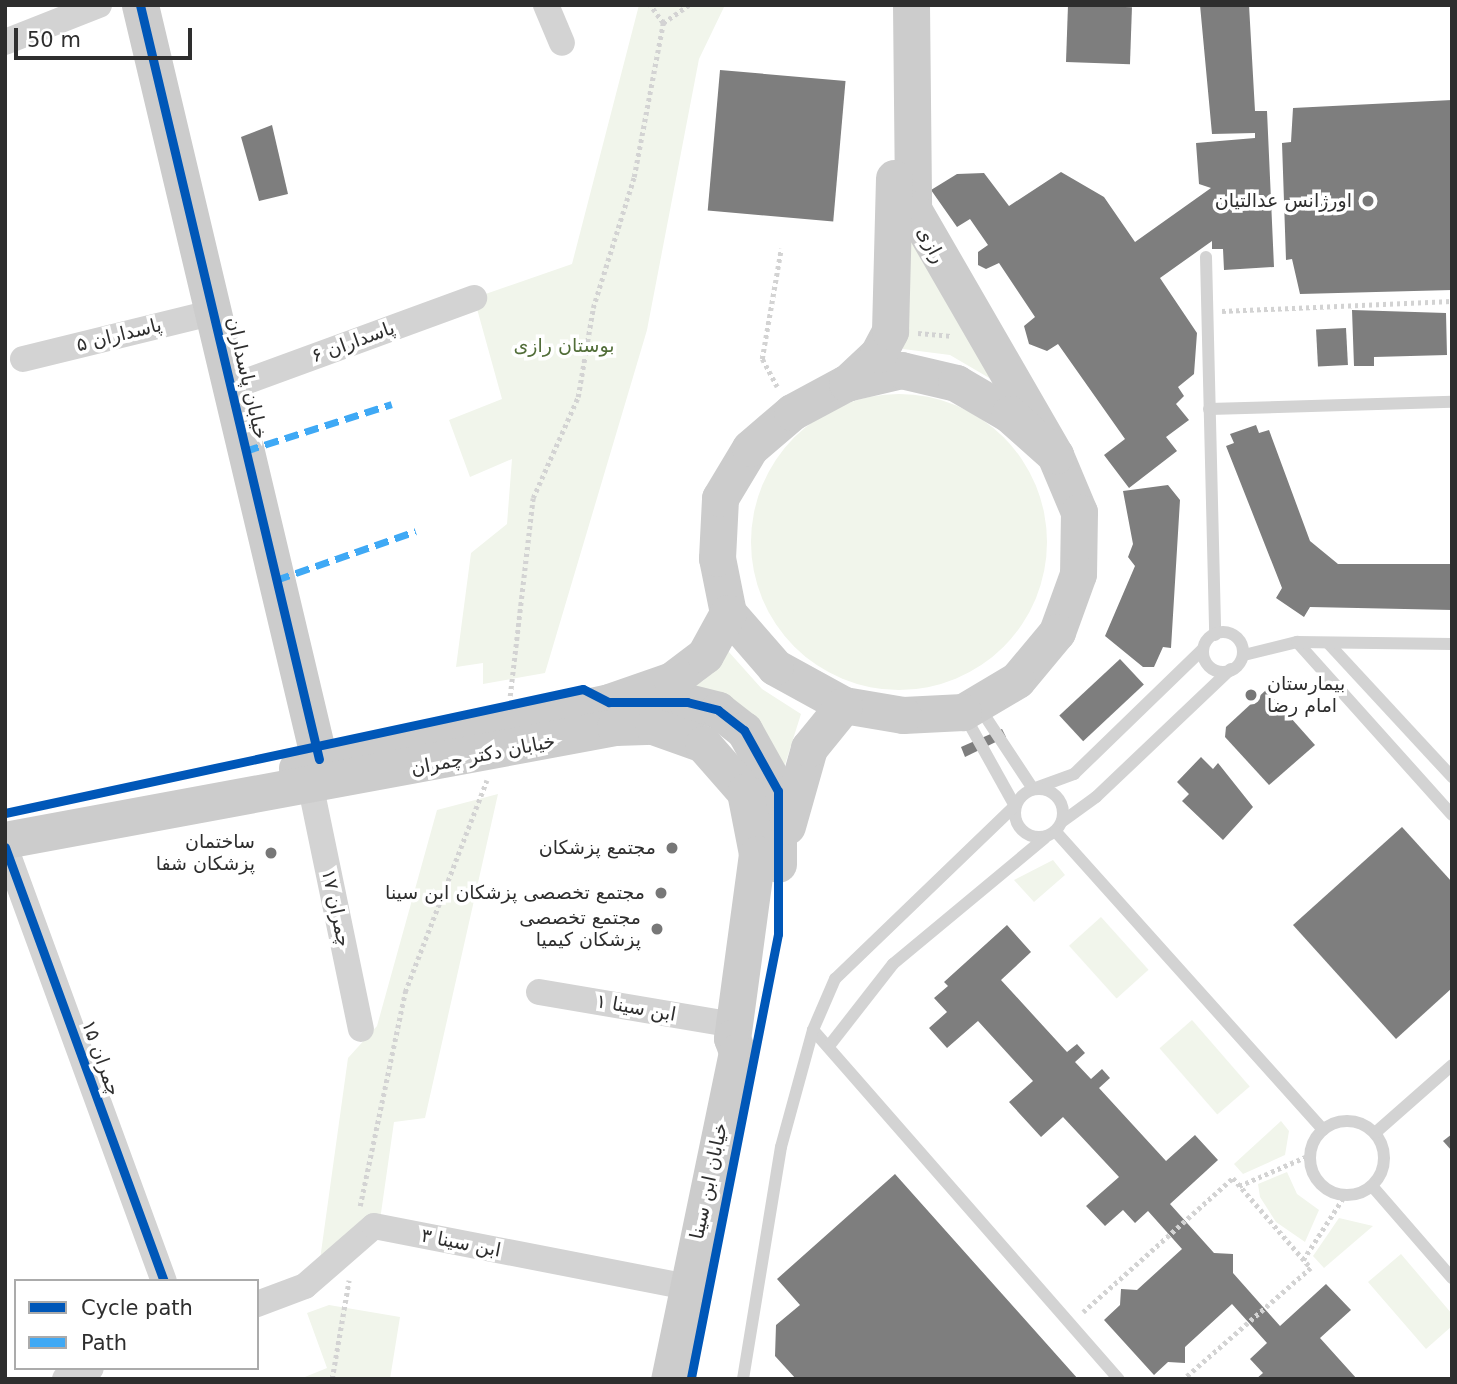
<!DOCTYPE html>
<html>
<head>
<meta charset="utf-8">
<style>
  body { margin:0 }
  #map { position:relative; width:1457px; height:1384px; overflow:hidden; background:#fff; font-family:"DejaVu Sans",Vazirmatn,sans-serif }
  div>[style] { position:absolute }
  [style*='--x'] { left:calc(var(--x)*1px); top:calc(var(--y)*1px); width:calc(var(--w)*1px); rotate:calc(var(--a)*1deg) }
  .green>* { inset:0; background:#f1f5eb; transform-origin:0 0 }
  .round { border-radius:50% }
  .building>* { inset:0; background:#7e7e7e; transform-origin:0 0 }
  .path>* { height:4.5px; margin-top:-2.25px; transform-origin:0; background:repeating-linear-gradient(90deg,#d3d3d3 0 3.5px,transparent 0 7px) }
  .lane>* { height:12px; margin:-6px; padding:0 6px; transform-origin:6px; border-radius:6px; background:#d3d3d3 }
  .lane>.ring { margin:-6px; padding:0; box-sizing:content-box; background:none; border:12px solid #d3d3d3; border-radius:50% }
  .street>* { height:26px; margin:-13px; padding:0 13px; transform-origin:13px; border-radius:13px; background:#d3d3d3 }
  .secondary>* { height:37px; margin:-18.5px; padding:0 18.5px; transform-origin:18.5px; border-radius:18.5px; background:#ccc }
  .quiet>* { height:7px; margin-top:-3.5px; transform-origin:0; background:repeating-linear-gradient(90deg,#3fa9f5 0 14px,transparent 0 21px) }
  .cycleway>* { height:9px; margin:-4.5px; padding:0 4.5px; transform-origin:4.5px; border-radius:4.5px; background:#0057b8 }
  .dots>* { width:19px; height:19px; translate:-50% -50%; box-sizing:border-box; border:4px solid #fff; border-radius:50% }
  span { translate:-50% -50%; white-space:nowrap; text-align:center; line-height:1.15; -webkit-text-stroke:7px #fff; paint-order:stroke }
  .poi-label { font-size:19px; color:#2e2e2e }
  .right { translate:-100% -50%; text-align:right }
  .left { translate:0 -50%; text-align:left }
  .street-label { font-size:19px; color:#2e2e2e }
  .park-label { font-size:19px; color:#516d38 }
  .frame { position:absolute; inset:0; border:7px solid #2e2e2e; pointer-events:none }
  .legend { position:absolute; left:14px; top:1279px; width:245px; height:91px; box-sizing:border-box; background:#fff; border:2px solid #ababab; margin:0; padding:9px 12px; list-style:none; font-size:21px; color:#2e2e2e }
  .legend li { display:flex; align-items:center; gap:14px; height:35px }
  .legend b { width:35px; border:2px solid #ababab }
  .scale { position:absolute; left:14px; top:28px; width:178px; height:32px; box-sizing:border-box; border:4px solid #2e2e2e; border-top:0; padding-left:9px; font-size:21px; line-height:24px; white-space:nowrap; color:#2e2e2e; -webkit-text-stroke:5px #fff; paint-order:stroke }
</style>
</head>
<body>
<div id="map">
  <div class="green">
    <div style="clip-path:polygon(639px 5px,725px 5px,699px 59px,647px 330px,545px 673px,483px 684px,483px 663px,456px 667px,471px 553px,507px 524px,512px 459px,470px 477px,449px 420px,502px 399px,474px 298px,572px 264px)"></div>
    <div style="clip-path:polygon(905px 227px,991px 379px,950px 355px,903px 349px)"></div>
    <div class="round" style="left:751px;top:394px;width:296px;height:296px"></div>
    <div style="clip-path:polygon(728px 651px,762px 689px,801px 714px,776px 793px,681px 689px,703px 681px)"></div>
    <div style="clip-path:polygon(498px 794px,425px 1118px,394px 1122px,379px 1227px,318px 1274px,348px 1058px,377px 1026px,437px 810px)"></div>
    <div style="clip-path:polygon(1053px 860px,1065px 875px,1034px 902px,1014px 880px)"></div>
    <div style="left:1101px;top:917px;width:71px;height:43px;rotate:48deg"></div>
    <div style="left:1192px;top:1020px;width:88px;height:43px;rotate:49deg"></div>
    <div style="clip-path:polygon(1281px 1121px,1289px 1131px,1285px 1155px,1243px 1174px,1234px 1164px)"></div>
    <div style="clip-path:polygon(1287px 1172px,1297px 1194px,1319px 1210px,1305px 1242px,1276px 1222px,1260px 1197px,1258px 1184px)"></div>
    <div style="clip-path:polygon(1339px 1218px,1373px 1226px,1324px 1268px,1313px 1256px)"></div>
    <div style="clip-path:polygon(1401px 1254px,1452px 1314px,1452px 1326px,1426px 1349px,1368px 1282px)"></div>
    <div style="clip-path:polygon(329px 1305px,400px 1317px,390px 1379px,300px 1379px,327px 1368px,307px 1313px)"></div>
  </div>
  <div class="building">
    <div style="left:1068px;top:5px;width:64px;height:57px;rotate:2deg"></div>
    <div style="clip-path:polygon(1200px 5px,1249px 5px,1255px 111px,1267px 111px,1274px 267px,1224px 270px,1223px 249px,1212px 249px,1212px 241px,1160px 278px,1197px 333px,1194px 374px,1178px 387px,1184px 396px,1176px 404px,1189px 420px,1166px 437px,1177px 451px,1129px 488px,1104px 455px,1125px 439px,1058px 344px,1047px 351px,1029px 344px,1024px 326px,1035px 317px,999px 263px,986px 269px,978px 265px,978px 252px,988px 245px,970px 219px,957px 227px,931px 190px,957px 174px,984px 173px,1009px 206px,1061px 172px,1104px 197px,1135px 242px,1211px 188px,1199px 184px,1196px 143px,1255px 138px,1255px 133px,1212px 134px)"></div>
    <div style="left:720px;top:70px;width:126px;height:141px;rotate:5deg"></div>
    <div style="clip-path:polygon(1452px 100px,1452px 290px,1300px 294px,1292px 259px,1286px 260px,1282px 143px,1291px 142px,1293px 108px)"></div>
    <div style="clip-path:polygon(272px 125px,288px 194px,259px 201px,241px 137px)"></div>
    <div style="clip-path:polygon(1352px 310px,1446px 313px,1447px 355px,1374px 357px,1374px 366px,1354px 366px)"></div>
    <div style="left:1346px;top:328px;width:37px;height:30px;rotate:87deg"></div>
    <div style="clip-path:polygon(1256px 425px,1259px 433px,1269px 430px,1310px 541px,1338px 564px,1452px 564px,1452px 610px,1310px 607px,1304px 617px,1276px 598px,1282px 588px,1226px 446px,1234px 443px,1230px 434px)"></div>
    <div style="clip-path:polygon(1168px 485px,1180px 500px,1171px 648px,1163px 647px,1154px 667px,1143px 667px,1105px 636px,1135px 566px,1128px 557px,1133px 544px,1123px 491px)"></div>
    <div style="left:1120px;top:659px;width:35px;height:83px;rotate:47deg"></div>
    <div style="clip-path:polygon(1266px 690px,1315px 745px,1269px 785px,1225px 737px,1226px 727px)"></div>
    <div style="clip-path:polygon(1002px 729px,1006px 737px,965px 757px,961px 747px)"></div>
    <div style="clip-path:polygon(1201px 757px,1213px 769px,1218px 763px,1253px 807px,1223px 840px,1182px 801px,1189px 794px,1177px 782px)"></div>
    <div style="clip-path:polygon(1402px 827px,1452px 882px,1452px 988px,1396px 1039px,1293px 925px)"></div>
    <div style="clip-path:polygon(1007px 925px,1031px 952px,1001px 980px,1067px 1052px,1077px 1044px,1085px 1053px,1075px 1062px,1091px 1079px,1102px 1069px,1110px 1078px,1099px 1088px,1166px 1161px,1195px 1135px,1218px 1160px,1170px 1204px,1214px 1253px,1233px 1254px,1233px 1273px,1280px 1326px,1326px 1284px,1351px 1310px,1320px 1338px,1357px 1379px,1256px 1379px,1263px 1373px,1250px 1359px,1267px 1343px,1232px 1304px,1185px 1347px,1185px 1363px,1168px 1362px,1154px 1375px,1104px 1320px,1120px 1305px,1121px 1289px,1137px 1290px,1182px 1249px,1148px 1211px,1135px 1223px,1123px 1210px,1105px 1226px,1086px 1206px,1119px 1177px,1063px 1117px,1041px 1137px,1009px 1102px,1033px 1081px,978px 1021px,947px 1048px,929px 1028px,947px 1012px,934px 998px,948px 986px,944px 982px)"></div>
    <div style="clip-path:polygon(1452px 1134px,1452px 1151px,1443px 1141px)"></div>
    <div style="clip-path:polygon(895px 1174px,1078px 1379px,796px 1379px,775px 1356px,776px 1325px,800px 1305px,777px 1279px)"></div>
  </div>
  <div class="path">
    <div style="--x:663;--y:23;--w:32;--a:-35"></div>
    <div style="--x:1222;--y:311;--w:230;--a:-2.5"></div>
    <div style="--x:918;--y:333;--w:33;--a:5"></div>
    <div style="--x:777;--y:387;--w:32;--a:-118"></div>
    <div style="--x:762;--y:359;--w:112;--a:-80.2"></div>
    <div style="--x:510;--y:696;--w:199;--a:-83.4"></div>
    <div style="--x:533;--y:498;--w:111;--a:-66"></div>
    <div style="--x:578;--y:397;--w:90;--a:-80.4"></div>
    <div style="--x:593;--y:308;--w:137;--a:-72.6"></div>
    <div style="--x:634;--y:177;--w:157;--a:-79.3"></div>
    <div style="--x:663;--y:23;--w:22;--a:-126"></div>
    <div style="--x:1239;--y:1186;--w:77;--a:-23.6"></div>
    <div style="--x:360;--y:1206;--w:219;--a:-78.1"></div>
    <div style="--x:405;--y:992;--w:227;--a:-68.9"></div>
    <div style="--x:1303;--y:1260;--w:77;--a:-57.1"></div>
    <div style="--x:1083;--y:1312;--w:201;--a:-41.8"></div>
    <div style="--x:1233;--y:1178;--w:119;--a:49.1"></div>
    <div style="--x:1311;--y:1268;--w:169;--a:138.8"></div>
    <div style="--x:332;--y:1379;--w:100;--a:-80.3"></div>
  </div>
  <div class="lane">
    <div style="--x:1206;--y:257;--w:378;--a:88.6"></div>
    <div style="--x:1209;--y:409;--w:243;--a:-1.7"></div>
    <div class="ring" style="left:1203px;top:632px;width:28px;height:28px"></div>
    <div style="--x:1297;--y:642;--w:232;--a:48.1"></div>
    <div style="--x:1328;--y:643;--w:183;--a:47.2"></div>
    <div style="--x:1244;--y:655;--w:55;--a:-13.8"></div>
    <div style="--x:1297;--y:642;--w:155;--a:0.7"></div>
    <div style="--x:979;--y:707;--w:98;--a:56.6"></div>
    <div style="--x:1033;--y:789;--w:44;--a:-20.1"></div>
    <div style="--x:1074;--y:774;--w:178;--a:-44.1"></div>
    <div class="ring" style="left:1015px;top:789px;width:36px;height:36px"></div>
    <div style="--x:1063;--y:821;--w:41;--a:-36"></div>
    <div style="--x:1096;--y:797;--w:186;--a:-43.5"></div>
    <div style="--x:1056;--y:832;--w:400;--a:48.1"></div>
    <div style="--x:813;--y:1030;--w:464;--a:48.8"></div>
    <div style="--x:829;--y:1046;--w:104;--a:-52"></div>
    <div style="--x:893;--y:964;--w:197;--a:-39.7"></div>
    <div class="ring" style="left:1310px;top:1121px;width:62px;height:62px"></div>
    <div style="--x:1375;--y:1133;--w:103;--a:-41.4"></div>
    <div style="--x:1372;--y:1186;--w:122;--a:49"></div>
    <div style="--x:743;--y:1379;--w:235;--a:-80.7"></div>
    <div style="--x:781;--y:1147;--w:121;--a:-74.7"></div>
    <div style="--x:813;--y:1030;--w:56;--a:-66.7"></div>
    <div style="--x:835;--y:979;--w:250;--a:-43.9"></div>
    <div style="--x:1015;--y:806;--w:103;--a:-119.1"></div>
  </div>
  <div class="street">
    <div style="--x:546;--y:5;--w:41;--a:67.2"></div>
    <div style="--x:5;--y:42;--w:101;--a:-21.5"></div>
    <div style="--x:23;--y:359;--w:197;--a:-13.8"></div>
    <div style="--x:231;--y:387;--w:259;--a:-20.1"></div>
    <div style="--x:311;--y:788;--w:246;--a:78.3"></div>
    <div style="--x:5;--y:847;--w:462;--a:69.9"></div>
    <div style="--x:539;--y:992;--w:198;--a:9.6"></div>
    <div style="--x:257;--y:1304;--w:51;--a:-20.6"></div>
    <div style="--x:305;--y:1286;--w:91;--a:-41"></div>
    <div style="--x:374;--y:1226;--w:319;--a:11"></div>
    <div style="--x:65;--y:1379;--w:28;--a:-23"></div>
  </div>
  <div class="secondary">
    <div style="--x:140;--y:5;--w:775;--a:76.65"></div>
    <div style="--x:911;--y:5;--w:204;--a:89.4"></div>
    <div style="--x:913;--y:209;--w:284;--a:60"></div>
    <div style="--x:1055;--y:455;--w:62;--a:67.2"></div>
    <div style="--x:1079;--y:512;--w:62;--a:90.9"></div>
    <div style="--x:1078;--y:574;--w:62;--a:109.9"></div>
    <div style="--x:1057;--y:632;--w:62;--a:129.8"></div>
    <div style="--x:1017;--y:680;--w:63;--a:149.3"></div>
    <div style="--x:963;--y:712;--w:60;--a:177.1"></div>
    <div style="--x:903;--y:715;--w:60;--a:-170.4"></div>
    <div style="--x:844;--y:705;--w:79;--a:-151.2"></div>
    <div style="--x:775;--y:667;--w:72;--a:-131"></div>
    <div style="--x:728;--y:613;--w:56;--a:-101.3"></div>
    <div style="--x:717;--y:558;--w:60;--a:-87.1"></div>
    <div style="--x:720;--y:498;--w:58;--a:-59"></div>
    <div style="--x:750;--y:448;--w:55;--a:-40.6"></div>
    <div style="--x:792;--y:412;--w:61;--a:-28.2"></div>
    <div style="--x:846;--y:383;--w:57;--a:-13.3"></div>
    <div style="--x:901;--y:370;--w:57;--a:13.3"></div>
    <div style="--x:956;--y:383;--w:61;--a:30.3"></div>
    <div style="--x:1009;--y:414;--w:62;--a:41.7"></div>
    <div style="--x:847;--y:383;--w:42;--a:-43.1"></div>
    <div style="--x:878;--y:354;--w:26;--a:-62"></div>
    <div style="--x:890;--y:331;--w:153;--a:-88.5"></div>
    <div style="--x:635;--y:702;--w:52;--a:0"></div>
    <div style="--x:687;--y:702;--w:32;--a:14"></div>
    <div style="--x:718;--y:710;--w:33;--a:38"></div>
    <div style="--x:744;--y:730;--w:70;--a:60.9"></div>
    <div style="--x:778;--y:791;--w:73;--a:90"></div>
    <div style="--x:297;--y:768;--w:319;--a:-11.9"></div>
    <div style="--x:609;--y:702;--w:67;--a:-19.2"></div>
    <div style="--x:672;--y:680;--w:41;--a:-37.1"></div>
    <div style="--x:705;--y:655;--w:48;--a:-61.3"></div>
    <div style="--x:787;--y:826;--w:81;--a:-74.2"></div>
    <div style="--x:809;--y:748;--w:55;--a:-50.9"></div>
    <div style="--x:5;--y:840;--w:620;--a:-10.49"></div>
    <div style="--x:615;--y:727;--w:38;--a:-2"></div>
    <div style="--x:653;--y:726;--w:53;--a:19.8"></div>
    <div style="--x:703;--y:744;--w:64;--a:48.8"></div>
    <div style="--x:745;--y:792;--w:63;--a:79"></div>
    <div style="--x:757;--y:854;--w:186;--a:97.7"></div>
    <div style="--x:732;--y:1038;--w:15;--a:70"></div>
    <div style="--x:737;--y:1052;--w:334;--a:101.7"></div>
  </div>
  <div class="quiet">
    <div style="--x:245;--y:451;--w:154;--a:-17.7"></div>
    <div style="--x:276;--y:580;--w:148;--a:-19.3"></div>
  </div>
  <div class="cycleway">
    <div style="--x:140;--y:5;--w:775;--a:76.65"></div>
    <div style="--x:5;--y:813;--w:591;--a:-12.11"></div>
    <div style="--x:583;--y:689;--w:29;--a:27"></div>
    <div style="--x:609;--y:702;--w:78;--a:0"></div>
    <div style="--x:687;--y:702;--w:32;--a:14"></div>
    <div style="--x:718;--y:710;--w:33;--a:38"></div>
    <div style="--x:744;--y:730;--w:70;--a:60.9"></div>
    <div style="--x:778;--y:791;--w:143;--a:90"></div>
    <div style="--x:778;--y:934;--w:453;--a:101.1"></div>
    <div style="--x:5;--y:847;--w:462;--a:69.9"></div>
  </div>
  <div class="dots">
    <div style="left:1368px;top:201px;background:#777"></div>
    <div style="left:1251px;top:695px;background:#777"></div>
    <div style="left:672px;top:848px;background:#777"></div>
    <div style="left:271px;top:853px;background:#777"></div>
    <div style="left:661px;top:893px;background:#777"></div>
    <div style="left:657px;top:929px;background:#777"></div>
  </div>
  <div class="poi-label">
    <span class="right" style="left:1352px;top:201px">اورژانس عدالتیان</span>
    <span class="left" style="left:1267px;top:695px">بیمارستان<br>امام رضا</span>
    <span class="right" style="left:255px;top:853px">ساختمان<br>پزشکان شفا</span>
    <span class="right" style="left:656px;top:848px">مجتمع پزشکان</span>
    <span class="right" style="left:645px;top:893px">مجتمع تخصصی پزشکان ابن سینا</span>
    <span class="right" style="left:641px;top:929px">مجتمع تخصصی<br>پزشکان کیمیا</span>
  </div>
  <div class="street-label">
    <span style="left:931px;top:245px;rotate:62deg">رازی</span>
    <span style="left:119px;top:335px;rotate:-14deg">پاسداران ۵</span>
    <span style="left:353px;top:342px;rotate:-20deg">پاسداران ۶</span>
    <span style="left:247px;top:378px;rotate:77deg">خیابان پاسداران</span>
    <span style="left:483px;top:755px;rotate:-11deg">خیابان دکتر چمران</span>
    <span style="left:336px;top:908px;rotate:78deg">چمران ۱۷</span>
    <span style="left:636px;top:1008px;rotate:10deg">ابن سینا ۱</span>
    <span style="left:101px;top:1058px;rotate:70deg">چمران ۱۵</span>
    <span style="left:709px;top:1181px;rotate:-78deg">خیابان ابن سینا</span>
    <span style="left:461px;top:1243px;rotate:11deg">ابن سینا ۳</span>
  </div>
  <div class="park-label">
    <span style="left:564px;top:346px">بوستان رازی</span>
  </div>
  <div class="frame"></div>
  <ul class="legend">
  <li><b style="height:9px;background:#0057b8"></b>Cycle path</li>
  <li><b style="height:9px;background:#3fa9f5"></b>Path</li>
  </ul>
  <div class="scale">50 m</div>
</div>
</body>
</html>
